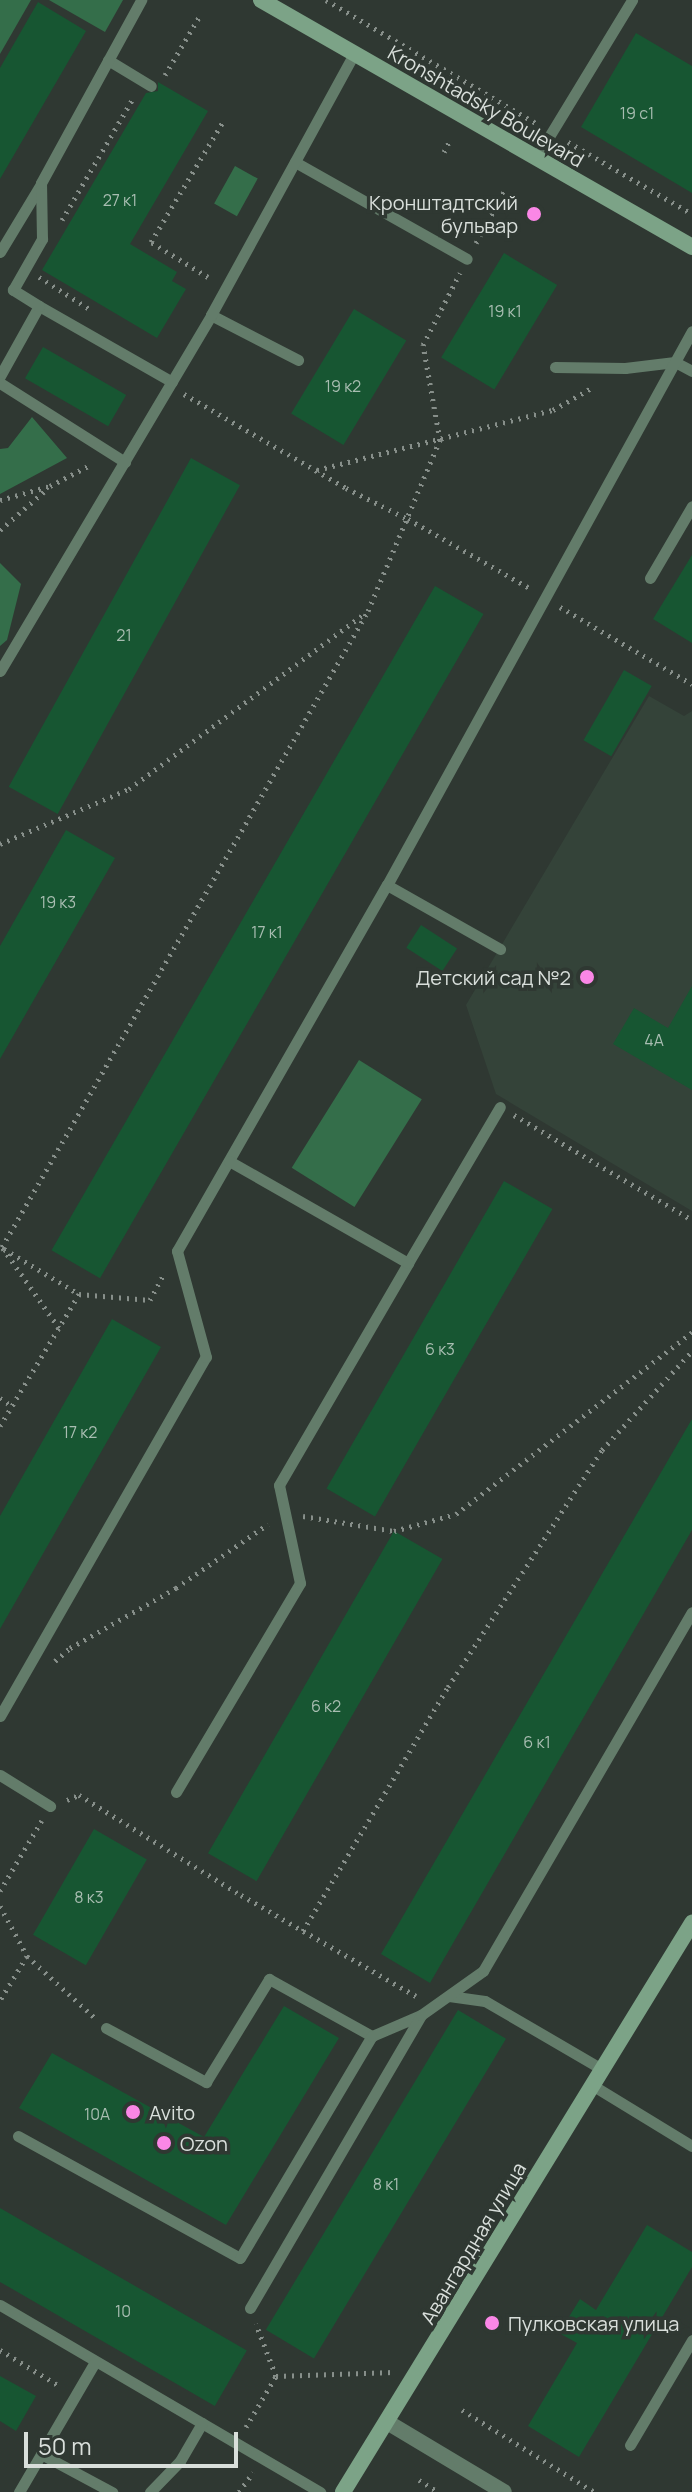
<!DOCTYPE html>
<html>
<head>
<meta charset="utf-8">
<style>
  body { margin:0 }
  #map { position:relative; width:692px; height:2492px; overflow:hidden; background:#2f3832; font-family:Manrope,sans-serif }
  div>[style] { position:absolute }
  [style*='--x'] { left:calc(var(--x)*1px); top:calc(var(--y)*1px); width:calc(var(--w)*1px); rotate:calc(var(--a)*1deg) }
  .built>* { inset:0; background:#344339 }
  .green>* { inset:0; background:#346e4a; transform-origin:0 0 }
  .building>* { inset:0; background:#175632; transform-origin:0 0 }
  .path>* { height:5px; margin-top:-2.5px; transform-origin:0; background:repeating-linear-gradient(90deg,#878f8a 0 2px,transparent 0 8px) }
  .lane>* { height:11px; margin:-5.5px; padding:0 5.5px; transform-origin:5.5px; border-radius:5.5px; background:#637c6a }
  .street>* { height:16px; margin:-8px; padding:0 8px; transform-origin:8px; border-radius:8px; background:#637c6a }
  .secondary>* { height:16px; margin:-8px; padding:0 8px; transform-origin:8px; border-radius:8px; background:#7ca387 }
  .dots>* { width:22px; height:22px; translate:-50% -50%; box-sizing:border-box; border:4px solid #2f3832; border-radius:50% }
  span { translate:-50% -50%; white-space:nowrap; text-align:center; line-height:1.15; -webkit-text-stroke:7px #2f3832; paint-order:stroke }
  .number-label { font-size:16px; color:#a8bdb1 }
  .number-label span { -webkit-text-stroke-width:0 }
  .street-label { font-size:20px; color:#d9dfdb }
  .poi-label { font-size:20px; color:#d9dfdb }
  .right { translate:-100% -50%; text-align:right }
  .left { translate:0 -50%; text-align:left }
  .scale { position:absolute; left:24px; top:2432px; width:214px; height:36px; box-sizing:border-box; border:4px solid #d9dfdb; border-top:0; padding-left:10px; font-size:24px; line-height:28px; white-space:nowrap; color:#d9dfdb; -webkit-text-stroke:6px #2f3832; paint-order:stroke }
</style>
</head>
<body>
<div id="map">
  <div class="built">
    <div style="clip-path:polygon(649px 696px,684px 716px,692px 711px,692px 1211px,496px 1094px,466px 1005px)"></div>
  </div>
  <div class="green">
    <div style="clip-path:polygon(0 0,31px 0,0 54px)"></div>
    <div style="clip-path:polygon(49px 0,123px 0,105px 32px)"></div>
    <div style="left:235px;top:166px;width:26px;height:43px;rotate:29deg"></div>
    <div style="clip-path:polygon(32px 417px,67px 458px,0 494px,0 449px,8px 448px)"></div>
    <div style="clip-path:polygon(0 563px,21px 584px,7px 640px,0 646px)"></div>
    <div style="left:359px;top:1060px;width:74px;height:127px;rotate:32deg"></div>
  </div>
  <div class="building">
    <div style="clip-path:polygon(38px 2px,86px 31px,0 179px,0 68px)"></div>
    <div style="clip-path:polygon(636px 33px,692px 66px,692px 193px,581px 127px)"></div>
    <div style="clip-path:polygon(158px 82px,208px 111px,130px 244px,177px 272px,172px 281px,186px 289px,157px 338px,42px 270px,146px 93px,158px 91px)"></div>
    <div style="left:504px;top:253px;width:62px;height:122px;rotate:31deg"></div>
    <div style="left:354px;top:309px;width:61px;height:122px;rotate:31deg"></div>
    <div style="left:43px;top:347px;width:96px;height:36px;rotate:30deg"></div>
    <div style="left:191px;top:458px;width:56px;height:376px;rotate:29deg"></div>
    <div style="clip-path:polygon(692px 555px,692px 643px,653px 619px)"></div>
    <div style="left:435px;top:586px;width:56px;height:767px;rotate:30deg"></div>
    <div style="left:624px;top:670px;width:32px;height:81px;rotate:30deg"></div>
    <div style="clip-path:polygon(66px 830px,115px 858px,0 1059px,0 946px)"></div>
    <div style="left:421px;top:925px;width:43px;height:27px;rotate:33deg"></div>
    <div style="clip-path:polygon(692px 986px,692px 1090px,613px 1044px,634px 1008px,668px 1028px)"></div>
    <div style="left:504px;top:1181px;width:56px;height:355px;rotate:30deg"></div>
    <div style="clip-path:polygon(112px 1319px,161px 1347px,0 1629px,0 1516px)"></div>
    <div style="clip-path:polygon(692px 1419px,692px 1530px,430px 1983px,381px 1954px)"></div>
    <div style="left:394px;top:1531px;width:56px;height:372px;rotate:30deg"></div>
    <div style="left:94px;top:1829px;width:61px;height:122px;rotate:30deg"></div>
    <div style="clip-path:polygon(284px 2006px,339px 2038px,226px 2225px,19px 2108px,52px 2053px,204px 2137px)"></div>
    <div style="left:458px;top:2010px;width:56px;height:373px;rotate:31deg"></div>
    <div style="left:0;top:2208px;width:285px;height:64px;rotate:30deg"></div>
    <div style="clip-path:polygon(647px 2225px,692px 2252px,692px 2267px,579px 2457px,528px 2426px,577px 2343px,559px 2333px,580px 2299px,596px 2310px)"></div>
    <div style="clip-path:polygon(0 2376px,36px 2396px,16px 2431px,0 2421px)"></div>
  </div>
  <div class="path">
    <div style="--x:326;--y:0;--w:243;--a:30.4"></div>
    <div style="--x:165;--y:75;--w:71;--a:-59.5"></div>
    <div style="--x:568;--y:142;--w:143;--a:30.1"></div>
    <div style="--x:444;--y:152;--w:13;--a:-63"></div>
    <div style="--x:62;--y:220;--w:143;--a:-59.7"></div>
    <div style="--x:476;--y:243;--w:63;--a:-61.4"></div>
    <div style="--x:39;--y:277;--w:62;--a:32.4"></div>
    <div style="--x:208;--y:277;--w:67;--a:-148.4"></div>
    <div style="--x:151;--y:242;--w:142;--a:-59.1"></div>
    <div style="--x:184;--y:394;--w:187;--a:30.1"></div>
    <div style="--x:346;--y:488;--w:69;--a:26.6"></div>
    <div style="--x:408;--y:519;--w:142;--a:29.6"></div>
    <div style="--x:317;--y:470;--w:244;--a:-14.3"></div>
    <div style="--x:553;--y:410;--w:46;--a:-29.9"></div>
    <div style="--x:0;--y:500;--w:52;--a:-15.6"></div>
    <div style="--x:50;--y:486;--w:47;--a:-27.6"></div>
    <div style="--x:0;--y:530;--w:62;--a:-41.1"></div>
    <div style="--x:560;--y:607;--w:153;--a:30.3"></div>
    <div style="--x:0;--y:844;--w:140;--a:-23.1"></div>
    <div style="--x:129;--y:789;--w:293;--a:-36.7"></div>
    <div style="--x:514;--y:1115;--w:207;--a:30.5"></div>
    <div style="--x:4;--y:1249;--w:87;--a:31"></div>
    <div style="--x:79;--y:1294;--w:71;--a:4.8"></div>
    <div style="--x:150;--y:1300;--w:27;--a:-62"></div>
    <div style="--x:59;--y:1328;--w:99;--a:-125.1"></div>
    <div style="--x:2;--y:1247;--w:734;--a:-60.08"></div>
    <div style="--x:368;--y:611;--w:186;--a:-67.2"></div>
    <div style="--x:440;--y:440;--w:97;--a:-100.1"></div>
    <div style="--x:423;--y:345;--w:81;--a:-62.8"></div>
    <div style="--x:0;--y:1398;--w:14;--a:34"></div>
    <div style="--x:0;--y:1426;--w:154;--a:-59.1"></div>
    <div style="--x:303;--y:1516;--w:92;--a:9.4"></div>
    <div style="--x:394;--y:1531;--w:64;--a:-15.3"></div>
    <div style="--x:456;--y:1514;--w:298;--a:-37.6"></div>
    <div style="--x:55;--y:1661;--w:20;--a:-41"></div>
    <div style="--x:70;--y:1648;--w:122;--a:-29.5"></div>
    <div style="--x:176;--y:1588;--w:112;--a:-34.8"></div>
    <div style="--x:67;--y:1800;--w:13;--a:-23"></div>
    <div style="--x:79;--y:1795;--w:190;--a:31.7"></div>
    <div style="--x:241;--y:1895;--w:202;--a:30"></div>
    <div style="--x:0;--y:1891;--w:82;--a:-59.4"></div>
    <div style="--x:0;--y:1906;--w:57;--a:61.6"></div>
    <div style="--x:27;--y:1956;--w:52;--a:121.5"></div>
    <div style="--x:303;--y:1931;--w:284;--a:-59.3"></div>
    <div style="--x:448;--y:1687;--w:283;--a:-57"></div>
    <div style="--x:602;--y:1450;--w:134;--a:-47.7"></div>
    <div style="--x:27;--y:1956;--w:91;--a:42.3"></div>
    <div style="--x:0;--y:2350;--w:71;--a:31.2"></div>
    <div style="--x:276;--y:2376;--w:118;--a:-1.9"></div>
    <div style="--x:462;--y:2410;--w:155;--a:31.8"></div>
    <div style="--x:246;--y:2427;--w:59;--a:-59.5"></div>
    <div style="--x:276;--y:2376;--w:56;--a:-111"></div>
    <div style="--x:419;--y:2480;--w:22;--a:32"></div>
    <div style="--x:239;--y:2492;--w:24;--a:-54"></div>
  </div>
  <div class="lane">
    <div style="--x:108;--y:60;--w:50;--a:31.2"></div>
    <div style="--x:536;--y:158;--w:185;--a:-58.7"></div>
    <div style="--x:295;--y:162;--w:197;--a:29.4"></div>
    <div style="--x:0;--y:252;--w:79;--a:-58.9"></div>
    <div style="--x:39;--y:306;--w:153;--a:29.7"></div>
    <div style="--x:211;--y:315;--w:98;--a:27.3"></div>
    <div style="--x:555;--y:367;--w:70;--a:0.8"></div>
    <div style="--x:625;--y:368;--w:50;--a:-6.8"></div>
    <div style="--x:675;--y:362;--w:19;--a:28"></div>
    <div style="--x:0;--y:376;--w:80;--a:-60.9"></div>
    <div style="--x:39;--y:306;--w:31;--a:-148"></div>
    <div style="--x:13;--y:290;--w:59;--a:-60.4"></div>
    <div style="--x:42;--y:239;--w:56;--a:-91"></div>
    <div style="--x:41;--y:183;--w:209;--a:-61.3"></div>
    <div style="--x:0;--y:383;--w:148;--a:32.3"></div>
    <div style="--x:650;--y:578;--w:83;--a:-59.7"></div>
    <div style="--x:0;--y:671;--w:414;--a:-59.3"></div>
    <div style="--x:211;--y:315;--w:298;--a:-61.3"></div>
    <div style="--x:387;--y:885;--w:130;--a:29.5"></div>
    <div style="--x:408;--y:1263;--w:181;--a:-59.5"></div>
    <div style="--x:0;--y:1716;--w:414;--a:-60.2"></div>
    <div style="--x:206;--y:1357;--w:110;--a:-105.3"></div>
    <div style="--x:177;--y:1251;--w:422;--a:-60.2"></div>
    <div style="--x:387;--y:885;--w:632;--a:-61.17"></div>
    <div style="--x:0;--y:1775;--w:59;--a:31.8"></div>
    <div style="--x:176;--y:1792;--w:243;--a:-59.3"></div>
    <div style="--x:300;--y:1583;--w:100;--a:-102.1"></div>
    <div style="--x:279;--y:1485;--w:257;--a:-59.8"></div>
    <div style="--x:408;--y:1263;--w:206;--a:-150.3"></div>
    <div style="--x:449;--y:1996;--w:36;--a:8"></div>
    <div style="--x:485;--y:2001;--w:135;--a:30.2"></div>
    <div style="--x:106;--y:2028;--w:114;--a:28.4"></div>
    <div style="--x:206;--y:2082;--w:121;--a:-58.5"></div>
    <div style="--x:269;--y:1979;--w:118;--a:29"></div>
    <div style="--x:592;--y:2085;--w:117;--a:31.4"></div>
    <div style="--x:18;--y:2136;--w:253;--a:28.8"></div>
    <div style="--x:240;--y:2258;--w:258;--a:-59.3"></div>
    <div style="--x:372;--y:2036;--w:53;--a:-23.2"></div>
    <div style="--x:0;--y:2305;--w:371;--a:30.3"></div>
    <div style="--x:250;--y:2308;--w:339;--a:-59.7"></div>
    <div style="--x:421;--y:2015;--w:76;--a:-35.4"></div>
    <div style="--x:483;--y:1971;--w:415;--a:-59.8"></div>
    <div style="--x:630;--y:2445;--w:122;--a:-59.4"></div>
    <div style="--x:41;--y:2454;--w:81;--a:28.2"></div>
    <div style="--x:19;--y:2492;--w:151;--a:-59.7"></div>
    <div style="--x:150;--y:2492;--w:43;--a:-45.9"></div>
    <div style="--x:180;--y:2461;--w:44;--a:-59.9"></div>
  </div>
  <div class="street">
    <div style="--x:387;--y:2422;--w:136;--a:30.9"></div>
  </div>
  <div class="secondary">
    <div style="--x:261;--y:0;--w:497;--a:29.8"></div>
    <div style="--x:343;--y:2492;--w:668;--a:-58.48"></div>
  </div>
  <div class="dots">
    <div style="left:534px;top:214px;background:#fa87e6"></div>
    <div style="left:587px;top:977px;background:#fa87e6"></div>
    <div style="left:133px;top:2112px;background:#fa87e6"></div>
    <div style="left:164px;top:2143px;background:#fa87e6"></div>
    <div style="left:492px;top:2323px;background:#fa87e6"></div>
  </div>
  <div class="number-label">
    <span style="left:637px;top:113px">19 с1</span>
    <span style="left:120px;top:200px">27 к1</span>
    <span style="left:505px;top:311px">19 к1</span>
    <span style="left:343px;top:386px">19 к2</span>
    <span style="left:124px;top:635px">21</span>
    <span style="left:58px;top:902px">19 к3</span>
    <span style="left:267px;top:932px">17 к1</span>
    <span style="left:654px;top:1040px">4А</span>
    <span style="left:440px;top:1349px">6 к3</span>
    <span style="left:80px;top:1432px">17 к2</span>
    <span style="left:326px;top:1706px">6 к2</span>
    <span style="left:537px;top:1742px">6 к1</span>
    <span style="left:89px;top:1897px">8 к3</span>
    <span style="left:97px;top:2114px">10А</span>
    <span style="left:386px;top:2184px">8 к1</span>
    <span style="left:123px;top:2311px">10</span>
  </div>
  <div class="street-label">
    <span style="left:486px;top:106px;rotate:30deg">Kronshtadsky Boulevard</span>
    <span style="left:473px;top:2243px;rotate:-59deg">Авангардная улица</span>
  </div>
  <div class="poi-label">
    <span class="right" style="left:518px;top:214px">Кронштадтский<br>бульвар</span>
    <span class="right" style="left:571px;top:977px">Детский сад №2</span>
    <span class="left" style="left:149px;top:2112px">Avito</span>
    <span class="left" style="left:180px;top:2143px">Ozon</span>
    <span class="left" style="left:508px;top:2323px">Пулковская улица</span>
  </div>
  <div class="scale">50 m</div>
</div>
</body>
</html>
